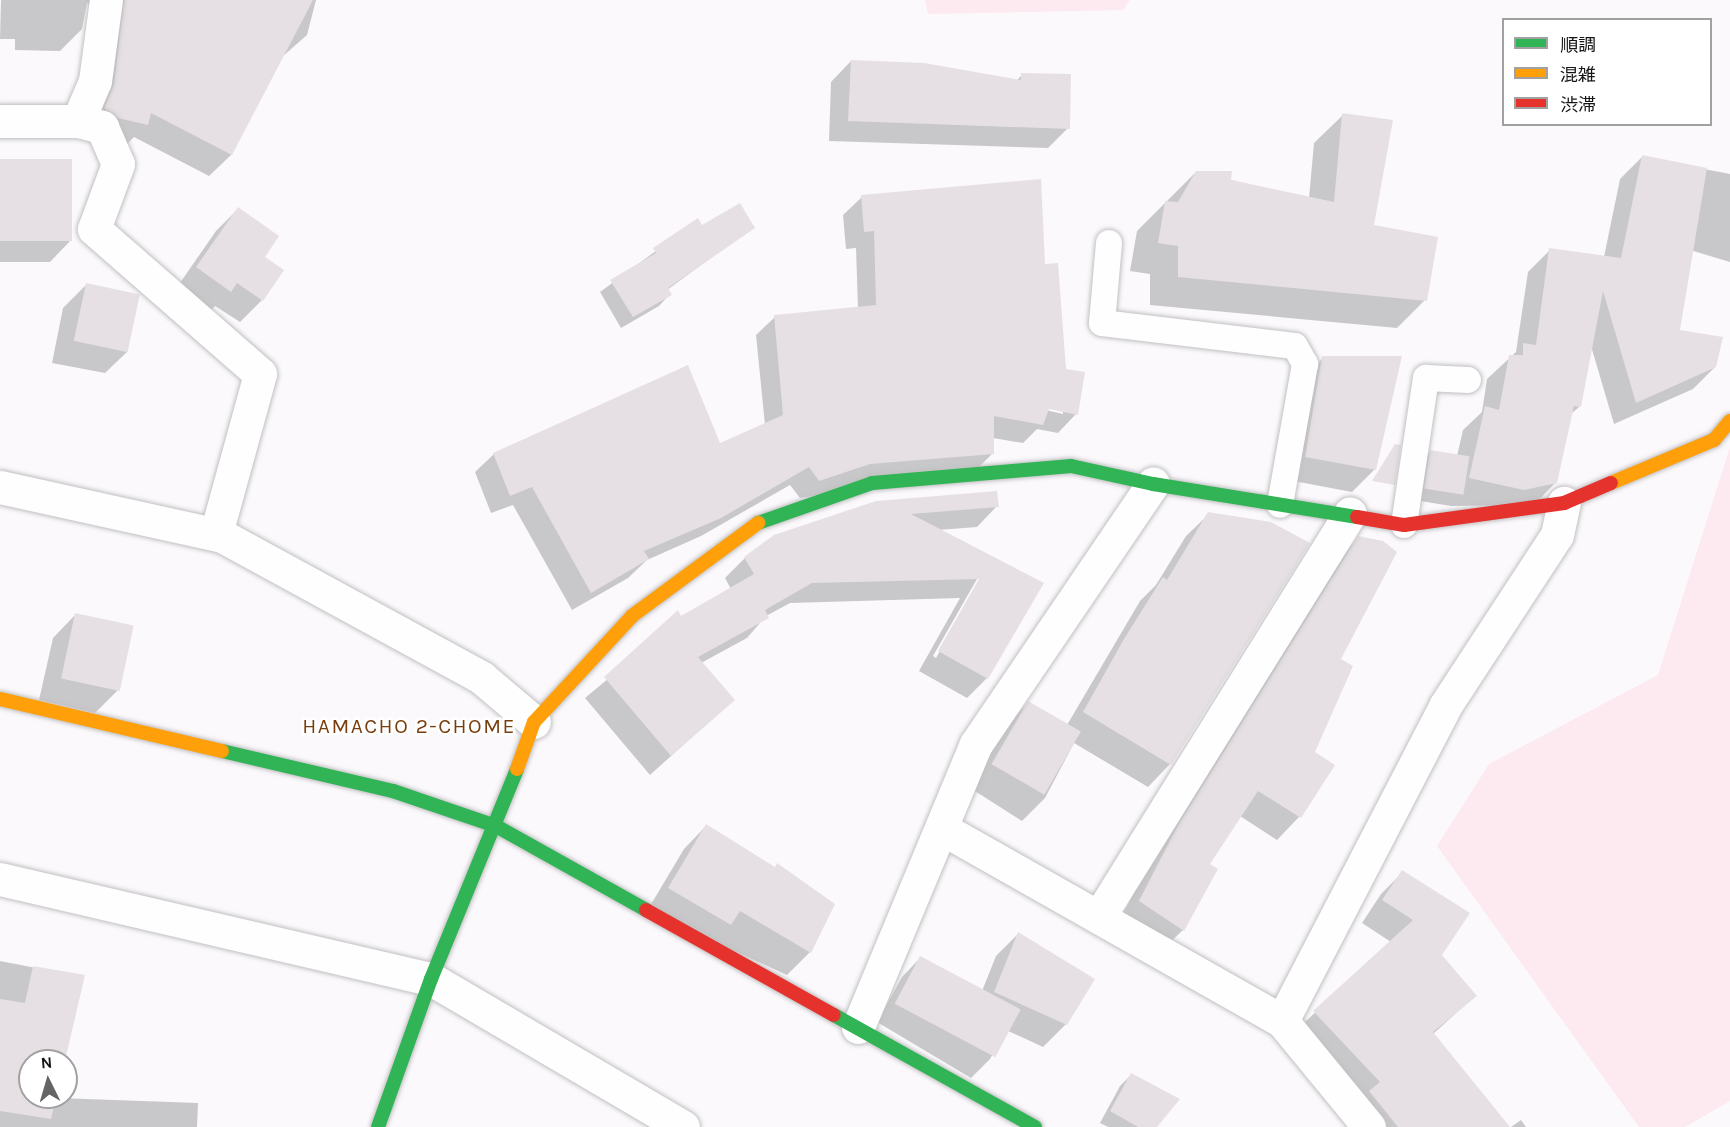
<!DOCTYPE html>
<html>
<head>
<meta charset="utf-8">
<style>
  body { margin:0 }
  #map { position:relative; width:1730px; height:1127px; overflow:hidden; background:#fbf9fc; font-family:Karla,"Noto Sans JP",sans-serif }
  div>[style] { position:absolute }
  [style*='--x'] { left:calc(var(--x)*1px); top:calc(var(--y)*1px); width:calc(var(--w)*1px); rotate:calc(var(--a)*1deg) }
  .green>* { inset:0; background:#fceaf0 }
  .shadow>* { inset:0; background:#0003 }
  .building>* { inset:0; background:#e6e0e5; transform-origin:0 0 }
  .roads { filter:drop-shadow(0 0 2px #c1c0c2) drop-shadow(0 0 2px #c1c0c2) }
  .lane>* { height:26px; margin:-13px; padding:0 13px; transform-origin:13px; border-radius:13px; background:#fefeff }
  .street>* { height:33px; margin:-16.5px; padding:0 16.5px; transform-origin:16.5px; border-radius:16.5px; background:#fefeff }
  .fast>* { height:14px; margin:-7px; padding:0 7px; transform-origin:7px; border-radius:7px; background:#30b455 }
  .slow>* { height:14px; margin:-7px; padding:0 7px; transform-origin:7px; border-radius:7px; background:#ff9f0a }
  .jam>* { height:14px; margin:-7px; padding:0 7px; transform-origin:7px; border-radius:7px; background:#e5322d }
  span { translate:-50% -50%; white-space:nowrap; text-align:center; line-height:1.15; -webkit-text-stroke:5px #fff; paint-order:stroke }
  .neighbourhood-label { font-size:21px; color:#793e0e; letter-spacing:1.5px }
  .legend { position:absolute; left:1502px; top:18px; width:210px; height:108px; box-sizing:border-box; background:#fff; border:2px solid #a2a1a2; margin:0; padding:8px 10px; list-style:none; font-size:18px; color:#161516 }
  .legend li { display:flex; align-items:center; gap:12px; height:30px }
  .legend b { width:30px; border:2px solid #a2a1a2 }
  .north { position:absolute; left:18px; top:1049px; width:60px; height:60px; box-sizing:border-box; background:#fff; border:2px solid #a2a1a2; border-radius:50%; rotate:355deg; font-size:16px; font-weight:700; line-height:24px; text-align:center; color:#161516 }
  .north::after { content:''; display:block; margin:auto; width:21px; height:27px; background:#666566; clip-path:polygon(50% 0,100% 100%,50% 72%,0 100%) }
</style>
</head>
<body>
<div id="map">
  <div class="green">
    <div style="clip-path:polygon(925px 0,1130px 0,1123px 10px,928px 14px)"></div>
    <div style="clip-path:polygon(1730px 447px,1730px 1101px,1685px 1127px,1639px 1127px,1437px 846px,1489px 764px,1658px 675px)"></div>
  </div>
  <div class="shadow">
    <div style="clip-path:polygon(1px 0,316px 0,307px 35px,282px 57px,231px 155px,209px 176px,134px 137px,125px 146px,96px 140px,96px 7px,87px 3px,82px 29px,60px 51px,15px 50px,15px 39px,0 39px)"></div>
    <div style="clip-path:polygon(851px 61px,1016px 81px,1022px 75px,1068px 128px,1048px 148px,829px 141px,831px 82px)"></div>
    <div style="clip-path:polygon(1343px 115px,1372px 226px,1425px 300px,1397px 328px,1150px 305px,1150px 274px,1130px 271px,1137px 231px,1196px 172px,1309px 198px,1314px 143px)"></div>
    <div style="clip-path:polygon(1642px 157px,1730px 174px,1730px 262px,1690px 250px,1678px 332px,1715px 367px,1693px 389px,1614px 424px,1591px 346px,1579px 407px,1570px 415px,1556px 482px,1534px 505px,1451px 506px,1414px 500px,1420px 463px,1431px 451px,1457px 456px,1463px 430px,1482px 412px,1487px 379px,1516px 352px,1528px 272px,1550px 250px,1604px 257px,1620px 179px)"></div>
    <div style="clip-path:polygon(0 161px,72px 239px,50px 262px,0 262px)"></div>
    <div style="clip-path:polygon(evenodd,862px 197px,1044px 266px,1076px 414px,1058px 433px,1037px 429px,1023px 443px,993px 438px,993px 453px,974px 472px,800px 498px,790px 485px,701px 536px,647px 560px,628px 578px,572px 610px,513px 505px,491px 513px,475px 472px,494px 454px,720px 445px,765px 425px,756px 335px,775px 317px,858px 309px,856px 248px,846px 249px,843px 215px,862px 197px,1042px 406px,1063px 410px,1063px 414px,1041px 409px,1042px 406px)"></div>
    <div style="clip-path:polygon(238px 209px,262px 300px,240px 322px,215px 306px,208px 313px,175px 290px,216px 231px)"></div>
    <div style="clip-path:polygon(698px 220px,702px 227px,753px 227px,667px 290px,670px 294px,659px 306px,621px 328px,600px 292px)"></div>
    <div style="clip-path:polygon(86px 285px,128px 351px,105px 373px,52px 363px,63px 308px)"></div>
    <div style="clip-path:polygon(1323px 358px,1375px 469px,1352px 492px,1283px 479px,1300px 381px)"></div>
    <div style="clip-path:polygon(evenodd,876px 503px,997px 506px,977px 527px,938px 530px,1042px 583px,987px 678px,967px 698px,919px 671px,960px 598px,790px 603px,766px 616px,747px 638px,701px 663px,733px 700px,650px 775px,585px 698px,681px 618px,731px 589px,725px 578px,745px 558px,876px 503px,977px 579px,980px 579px,936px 658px,933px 656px,977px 579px)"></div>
    <div style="clip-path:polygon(1209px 514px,1170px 764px,1148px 787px,1074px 743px,1045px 798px,1022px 821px,967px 786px,1005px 726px,1028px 703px,1067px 725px,1140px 601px,1156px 585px,1186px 536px)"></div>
    <div style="clip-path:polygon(1359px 538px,1339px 659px,1313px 753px,1333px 766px,1299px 817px,1277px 840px,1240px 816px,1208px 865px,1183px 930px,1160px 952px,1118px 924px,1156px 850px,1336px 561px)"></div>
    <div style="clip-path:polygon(75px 615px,118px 690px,95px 713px,39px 700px,53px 638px)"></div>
    <div style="clip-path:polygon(706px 826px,833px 905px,810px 952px,787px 975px,647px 911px,684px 849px)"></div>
    <div style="clip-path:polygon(1403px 872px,1441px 956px,1475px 996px,1433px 1034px,1407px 1127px,1359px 1127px,1292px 1034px,1391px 942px,1362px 923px,1381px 894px)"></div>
    <div style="clip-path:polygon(1018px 934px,1066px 1024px,1043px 1047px,1006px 1030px,990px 1059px,971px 1078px,877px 1022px,902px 977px,920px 958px,982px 991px,996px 956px)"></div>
    <div style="clip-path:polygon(0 961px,83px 977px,63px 1061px,30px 1061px,30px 1097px,198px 1103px,197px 1127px,0 1127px)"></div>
    <div style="clip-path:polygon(1131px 1075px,1155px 1127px,1108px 1127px,1100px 1123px,1120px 1086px)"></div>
    <div style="clip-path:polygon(1521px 1120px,1526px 1127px,1511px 1127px)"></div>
  </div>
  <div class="building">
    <div style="clip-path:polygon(124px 0,313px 0,232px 155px,151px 113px,148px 125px,118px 118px,104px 108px,114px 84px)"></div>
    <div style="clip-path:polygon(851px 60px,924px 63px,1021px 80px,1021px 73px,1071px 74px,1070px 129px,848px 121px)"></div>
    <div style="clip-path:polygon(1342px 113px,1393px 120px,1374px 225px,1438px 237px,1427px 301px,1178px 277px,1178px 246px,1158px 243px,1165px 201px,1178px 202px,1196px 171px,1232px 171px,1231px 180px,1334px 202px)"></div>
    <div style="clip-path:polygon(1642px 155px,1707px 168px,1680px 330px,1723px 337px,1716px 367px,1636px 403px,1603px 291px,1581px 407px,1574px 406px,1557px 483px,1524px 490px,1469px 478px,1485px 406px,1499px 410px,1509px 355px,1523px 355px,1523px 343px,1536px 345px,1549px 248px,1621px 258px)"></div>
    <div style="left:0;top:159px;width:72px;height:82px"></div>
    <div style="clip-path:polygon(1041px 179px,1045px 264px,1058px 263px,1066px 369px,1085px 372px,1078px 415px,1049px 409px,1043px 425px,994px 416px,994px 454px,870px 464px,819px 481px,809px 467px,721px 518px,644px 551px,649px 559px,591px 593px,532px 487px,510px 496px,493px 453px,688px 365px,720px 443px,783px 415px,774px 315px,876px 305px,874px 231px,864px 232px,861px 195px)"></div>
    <div style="clip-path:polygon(740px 203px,755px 228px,668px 288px,672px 295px,633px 317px,610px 280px,656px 253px,653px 248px,698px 218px,702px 225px)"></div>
    <div style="clip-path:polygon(238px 207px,279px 236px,265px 257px,284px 270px,263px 301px,237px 283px,231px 292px,196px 267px)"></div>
    <div style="left:86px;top:283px;width:55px;height:59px;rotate:12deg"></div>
    <div style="clip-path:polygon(1322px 356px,1402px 356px,1376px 470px,1305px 457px)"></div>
    <div style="clip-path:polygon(1395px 444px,1401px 445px,1395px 485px,1372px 481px)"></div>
    <div style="left:1430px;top:450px;width:40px;height:39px;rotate:9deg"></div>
    <div style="clip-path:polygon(997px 491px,999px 507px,911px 514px,1044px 583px,988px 679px,938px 651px,979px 579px,812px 583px,765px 610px,769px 618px,698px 657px,735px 700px,671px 756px,604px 677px,678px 610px,681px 616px,754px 574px,744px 557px,774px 535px,876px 501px)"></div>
    <div style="clip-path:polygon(1208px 512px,1271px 522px,1310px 543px,1171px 765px,1083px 712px,1124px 639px,1163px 577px,1167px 580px)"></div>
    <div style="clip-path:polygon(1358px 536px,1383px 541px,1397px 552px,1341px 659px,1353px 666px,1315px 752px,1335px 765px,1301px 818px,1258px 791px,1210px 864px,1218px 869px,1184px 931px,1139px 901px,1178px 825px)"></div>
    <div style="left:75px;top:613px;width:60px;height:67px;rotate:12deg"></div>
    <div style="left:1028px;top:701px;width:61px;height:73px;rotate:30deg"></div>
    <div style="clip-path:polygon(706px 824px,775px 867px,777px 863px,835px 904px,811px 953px,740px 911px,731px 925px,668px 888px)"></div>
    <div style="clip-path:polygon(1402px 870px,1470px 913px,1442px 955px,1477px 996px,1433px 1032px,1510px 1127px,1398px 1127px,1369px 1091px,1380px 1082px,1313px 1011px,1413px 920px,1382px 900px)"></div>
    <div style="clip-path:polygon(1018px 932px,1095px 979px,1067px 1025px,994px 992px)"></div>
    <div style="left:920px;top:956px;width:114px;height:54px;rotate:28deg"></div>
    <div style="clip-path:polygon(33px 966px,85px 975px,65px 1061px,30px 1061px,30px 1097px,56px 1097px,51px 1119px,0 1111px,0 999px,25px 1003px)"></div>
    <div style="clip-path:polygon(1131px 1073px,1180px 1099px,1157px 1127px,1138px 1127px,1110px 1111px)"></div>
  </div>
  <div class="roads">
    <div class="lane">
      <div style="--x:1109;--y:243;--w:80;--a:95"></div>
      <div style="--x:1102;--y:323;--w:194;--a:6.8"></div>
      <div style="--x:1295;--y:346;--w:21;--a:61"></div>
      <div style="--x:1305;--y:364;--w:143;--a:100.1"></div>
      <div style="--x:1404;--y:525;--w:149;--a:-81.5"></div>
      <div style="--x:1426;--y:378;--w:42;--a:2.7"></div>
    </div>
    <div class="street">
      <div style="--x:0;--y:121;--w:78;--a:0"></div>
      <div style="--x:78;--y:121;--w:25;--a:14"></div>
      <div style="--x:102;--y:127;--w:40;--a:66.6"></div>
      <div style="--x:118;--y:164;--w:69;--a:110.3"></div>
      <div style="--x:94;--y:229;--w:220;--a:41.1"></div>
      <div style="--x:260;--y:374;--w:166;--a:105.4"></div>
      <div style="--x:78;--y:121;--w:43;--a:-67"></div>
      <div style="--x:95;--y:81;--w:82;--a:-82.3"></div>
      <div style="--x:0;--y:487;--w:227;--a:12.4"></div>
      <div style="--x:222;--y:536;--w:296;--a:28.6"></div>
      <div style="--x:482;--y:678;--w:68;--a:40.2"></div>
      <div style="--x:941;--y:828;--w:392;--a:29.5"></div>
      <div style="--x:1282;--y:1021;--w:137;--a:50.6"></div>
      <div style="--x:0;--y:879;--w:442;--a:13.1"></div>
      <div style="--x:431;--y:979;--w:292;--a:30.4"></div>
      <div style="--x:1100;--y:915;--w:473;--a:-58.1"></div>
      <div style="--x:1282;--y:1021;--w:355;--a:-62.6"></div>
      <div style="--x:1445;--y:706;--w:204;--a:-56.8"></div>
      <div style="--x:1557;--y:535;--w:33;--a:-78"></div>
      <div style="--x:858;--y:1027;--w:307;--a:-67.4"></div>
      <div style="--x:976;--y:744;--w:315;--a:-55.8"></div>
    </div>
    <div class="fast">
      <div style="--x:758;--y:523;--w:121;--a:-19.3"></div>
      <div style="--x:872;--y:483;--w:200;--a:-4.9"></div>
      <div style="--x:1071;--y:466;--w:84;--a:12.4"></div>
      <div style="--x:1153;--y:484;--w:207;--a:9.2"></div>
      <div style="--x:222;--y:751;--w:176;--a:13.2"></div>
      <div style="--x:393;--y:791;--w:109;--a:18.8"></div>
      <div style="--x:496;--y:826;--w:172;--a:29.2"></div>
      <div style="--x:834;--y:1015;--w:230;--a:29.1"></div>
      <div style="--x:378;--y:1127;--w:157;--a:-70.3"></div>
      <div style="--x:431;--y:979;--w:227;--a:-67.7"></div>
    </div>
    <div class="slow">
      <div style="--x:1611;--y:483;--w:112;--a:-22.7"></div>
      <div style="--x:1714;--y:440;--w:25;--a:-50"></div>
      <div style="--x:0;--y:699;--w:228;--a:13.2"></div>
      <div style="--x:517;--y:769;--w:50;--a:-70.1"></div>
      <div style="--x:534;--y:722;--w:144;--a:-47.2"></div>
      <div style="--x:632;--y:616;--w:157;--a:-36.4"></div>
    </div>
    <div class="jam">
      <div style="--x:1357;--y:517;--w:48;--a:9.7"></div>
      <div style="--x:1404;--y:525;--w:162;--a:-7.8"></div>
      <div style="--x:1564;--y:503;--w:51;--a:-23.1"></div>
      <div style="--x:646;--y:910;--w:215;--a:29.2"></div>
    </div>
  </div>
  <div class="neighbourhood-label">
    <span style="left:409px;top:726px">HAMACHO 2-CHOME</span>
  </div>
  <ul class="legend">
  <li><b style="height:8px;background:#30b455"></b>順調</li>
  <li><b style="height:8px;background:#ff9f0a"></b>混雑</li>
  <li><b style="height:8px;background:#e5322d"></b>渋滞</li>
  </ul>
  <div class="north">N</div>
</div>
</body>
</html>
